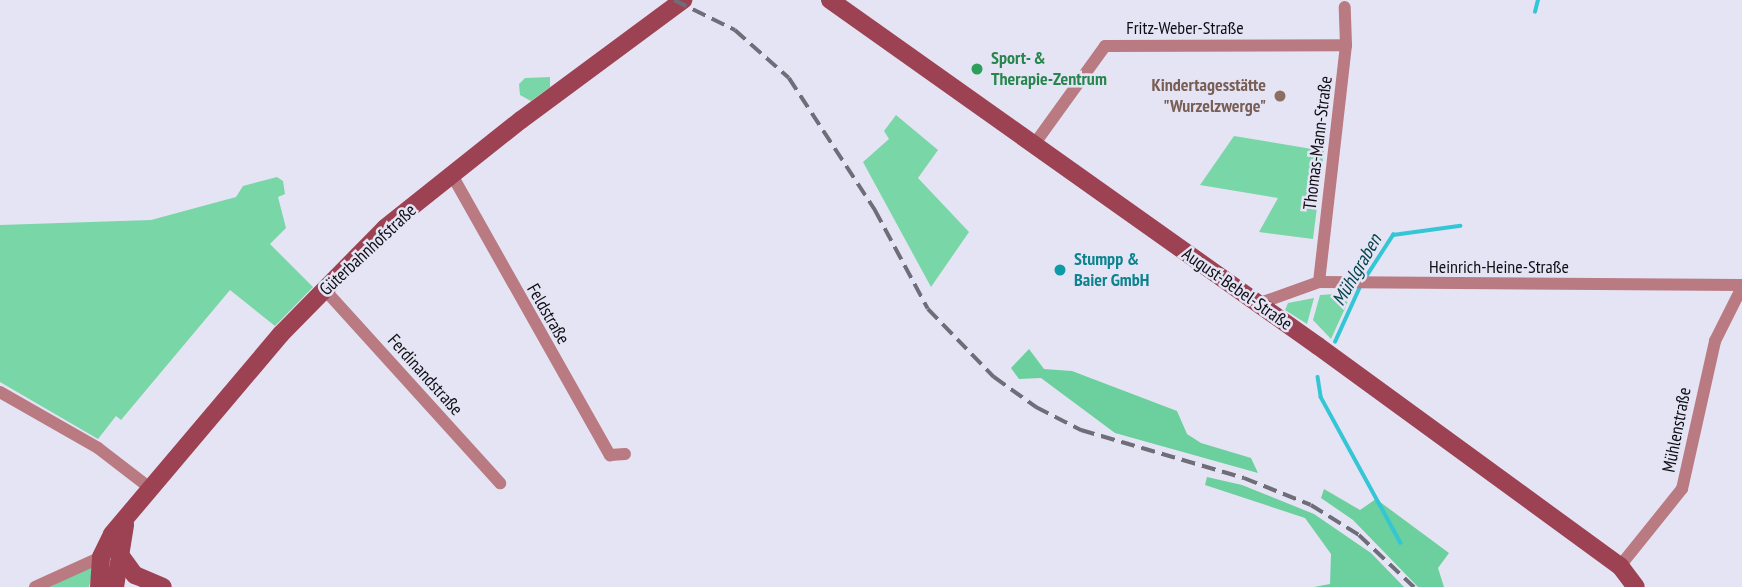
<!DOCTYPE html>
<html>
<head>
<meta charset="utf-8">
<style>
  body { margin:0 }
  #map { position:relative; width:1742px; height:587px; overflow:hidden; background:#e5e4f5; font-family:"PT Sans Narrow",sans-serif }
  div>[style] { position:absolute }
  [style*='--x'] { left:calc(var(--x)*1px); top:calc(var(--y)*1px); width:calc(var(--w)*1px); rotate:calc(var(--a)*1deg) }
  .green>* { inset:0; background:#79d6a7 }
  .forest>* { inset:0; background:#6bcf9e }
  .stream>* { height:3.5px; margin:-1.75px; padding:0 1.75px; transform-origin:1.75px; border-radius:1.75px; background:#35c6d6 }
  .street>* { height:12px; margin:-6px; padding:0 6px; transform-origin:6px; border-radius:6px; background:#b97a82 }
  .secondary>* { height:18px; margin:-9px; padding:0 9px; transform-origin:9px; border-radius:9px; background:#9d4253 }
  .rail>* { height:3.5px; margin-top:-1.75px; transform-origin:0; background:repeating-linear-gradient(90deg,#6e6d78 0 14px,transparent 0 21px) }
  .dots>* { width:19px; height:19px; translate:-50% -50%; box-sizing:border-box; border:4px solid #e5e4f5; border-radius:50% }
  span { translate:-50% -50%; white-space:nowrap; text-align:center; line-height:1.15; -webkit-text-stroke:5px #e5e4f5; paint-order:stroke }
  .street-label { font-size:18px; color:#0e0e13 }
  .leisure-label { font-size:18px; color:#27864d; font-weight:700 }
  .left { translate:0 -50%; text-align:left }
  .education-label { font-size:18px; color:#785e54; font-weight:700 }
  .right { translate:-100% -50%; text-align:right }
  .culture-label { font-size:18px; color:#0d838f; font-weight:700 }
  .water-label { font-size:19px; color:#03454b; font-style:italic }
</style>
</head>
<body>
<div id="map">
  <div class="green">
    <div style="clip-path:polygon(550px 77px,550px 87px,531px 101px,520px 95px,519px 84px,525px 78px)"></div>
    <div style="clip-path:polygon(896px 115px,938px 150px,918px 178px,969px 232px,931px 287px,863px 162px,889px 139px,884px 131px)"></div>
    <div style="clip-path:polygon(1234px 136px,1324px 151px,1313px 239px,1259px 232px,1278px 198px,1200px 185px)"></div>
    <div style="clip-path:polygon(277px 177px,283px 181px,285px 194px,278px 197px,286px 228px,270px 244px,313px 287px,275px 326px,230px 290px,121px 420px,116px 416px,98px 439px,0 382px,0 225px,151px 220px,236px 197px,243px 186px)"></div>
    <div style="clip-path:polygon(1352px 293px,1331px 339px,1313px 320px,1320px 295px)"></div>
    <div style="clip-path:polygon(1314px 298px,1307px 324px,1285px 310px,1288px 303px)"></div>
    <div style="clip-path:polygon(94px 565px,89px 587px,49px 587px)"></div>
  </div>
  <div class="forest">
    <div style="clip-path:polygon(1029px 349px,1044px 369px,1072px 371px,1177px 411px,1187px 434px,1201px 443px,1251px 458px,1258px 473px,1115px 433px,1041px 378px,1019px 379px,1011px 368px)"></div>
    <div style="clip-path:polygon(1207px 477px,1242px 485px,1314px 514px,1371px 553px,1404px 587px,1314px 587px,1330px 584px,1331px 554px,1305px 518px,1205px 485px)"></div>
    <div style="clip-path:polygon(1324px 489px,1360px 510px,1376px 499px,1449px 553px,1438px 568px,1444px 587px,1418px 587px,1353px 520px,1321px 498px)"></div>
  </div>
  <div class="stream">
    <div style="--x:1535;--y:12;--w:12;--a:-76"></div>
    <div style="--x:1364;--y:280;--w:54;--a:-57.2"></div>
    <div style="--x:1393;--y:235;--w:68;--a:-7.7"></div>
    <div style="--x:1335;--y:342;--w:60;--a:-65.6"></div>
    <div style="--x:1318;--y:377;--w:20;--a:81"></div>
    <div style="--x:1321;--y:397;--w:166;--a:61.3"></div>
  </div>
  <div class="street">
    <div style="--x:1033;--y:146;--w:123;--a:-54.2"></div>
    <div style="--x:1105;--y:46;--w:241;--a:-0.2"></div>
    <div style="--x:452;--y:175;--w:322;--a:60.6"></div>
    <div style="--x:610;--y:455;--w:15;--a:-4"></div>
    <div style="--x:1319;--y:282;--w:239;--a:-83.5"></div>
    <div style="--x:1346;--y:45;--w:38;--a:-92"></div>
    <div style="--x:325;--y:290;--w:261;--a:47.8"></div>
    <div style="--x:1262;--y:307;--w:7;--a:-56"></div>
    <div style="--x:1266;--y:301;--w:56;--a:-19.7"></div>
    <div style="--x:1319;--y:282;--w:423;--a:0.4"></div>
    <div style="--x:0;--y:392;--w:113;--a:29.7"></div>
    <div style="--x:98;--y:448;--w:66;--a:37.6"></div>
    <div style="--x:1620;--y:566;--w:99;--a:-51.2"></div>
    <div style="--x:1682;--y:489;--w:152;--a:-77.4"></div>
    <div style="--x:1715;--y:341;--w:60;--a:-63.4"></div>
    <div style="--x:35;--y:587;--w:72;--a:-24.4"></div>
  </div>
  <div class="secondary">
    <div style="--x:830;--y:0;--w:598;--a:35.34"></div>
    <div style="--x:1318;--y:346;--w:374;--a:36.1"></div>
    <div style="--x:1620;--y:566;--w:26;--a:53"></div>
    <div style="--x:118;--y:552;--w:29;--a:54"></div>
    <div style="--x:135;--y:575;--w:30;--a:23"></div>
    <div style="--x:99;--y:587;--w:30;--a:-86"></div>
    <div style="--x:101;--y:557;--w:25;--a:-64"></div>
    <div style="--x:112;--y:534;--w:262;--a:-49.8"></div>
    <div style="--x:281;--y:334;--w:148;--a:-45.5"></div>
    <div style="--x:385;--y:228;--w:174;--a:-38.5"></div>
    <div style="--x:521;--y:120;--w:202;--a:-36.5"></div>
    <div style="--x:115;--y:587;--w:63;--a:-80.8"></div>
  </div>
  <div class="rail">
    <div style="--x:674;--y:0;--w:68;--a:26.2"></div>
    <div style="--x:735;--y:30;--w:72;--a:41.6"></div>
    <div style="--x:789;--y:78;--w:158;--a:56.9"></div>
    <div style="--x:875;--y:210;--w:112;--a:61.8"></div>
    <div style="--x:928;--y:309;--w:95;--a:45.9"></div>
    <div style="--x:994;--y:377;--w:52;--a:35.5"></div>
    <div style="--x:1036;--y:407;--w:51;--a:27.1"></div>
    <div style="--x:1081;--y:430;--w:170;--a:16.4"></div>
    <div style="--x:1244;--y:478;--w:72;--a:21.9"></div>
    <div style="--x:1311;--y:505;--w:57;--a:32"></div>
    <div style="--x:1359;--y:535;--w:76;--a:43.4"></div>
  </div>
  <div class="dots">
    <div style="left:977px;top:69px;background:#2e9e5b"></div>
    <div style="left:1280px;top:96px;background:#8d6e63"></div>
    <div style="left:1060px;top:270px;background:#0f9aa8"></div>
  </div>
  <div class="street-label">
    <span style="left:1185px;top:28px">Fritz-Weber-Straße</span>
    <span style="left:1318px;top:143px;rotate:-83deg">Thomas-Mann-Straße</span>
    <span style="left:368px;top:250px;rotate:-43deg">Güterbahnhofstraße</span>
    <span style="left:1499px;top:267px">Heinrich-Heine-Straße</span>
    <span style="left:1237px;top:289px;rotate:35deg">August-Bebel-Straße</span>
    <span style="left:548px;top:314px;rotate:60deg">Feldstraße</span>
    <span style="left:425px;top:375px;rotate:48deg">Ferdinandstraße</span>
    <span style="left:1677px;top:430px;rotate:-79deg">Mühlenstraße</span>
  </div>
  <div class="leisure-label">
    <span class="left" style="left:991px;top:69px">Sport- &amp;<br>Therapie-Zentrum</span>
  </div>
  <div class="education-label">
    <span class="right" style="left:1266px;top:96px">Kindertagesstätte<br>"Wurzelzwerge"</span>
  </div>
  <div class="culture-label">
    <span class="left" style="left:1074px;top:270px">Stumpp &amp;<br>Baier GmbH</span>
  </div>
  <div class="water-label">
    <span style="left:1357px;top:270px;rotate:-60deg">Mühlgraben</span>
  </div>
</div>
</body>
</html>
